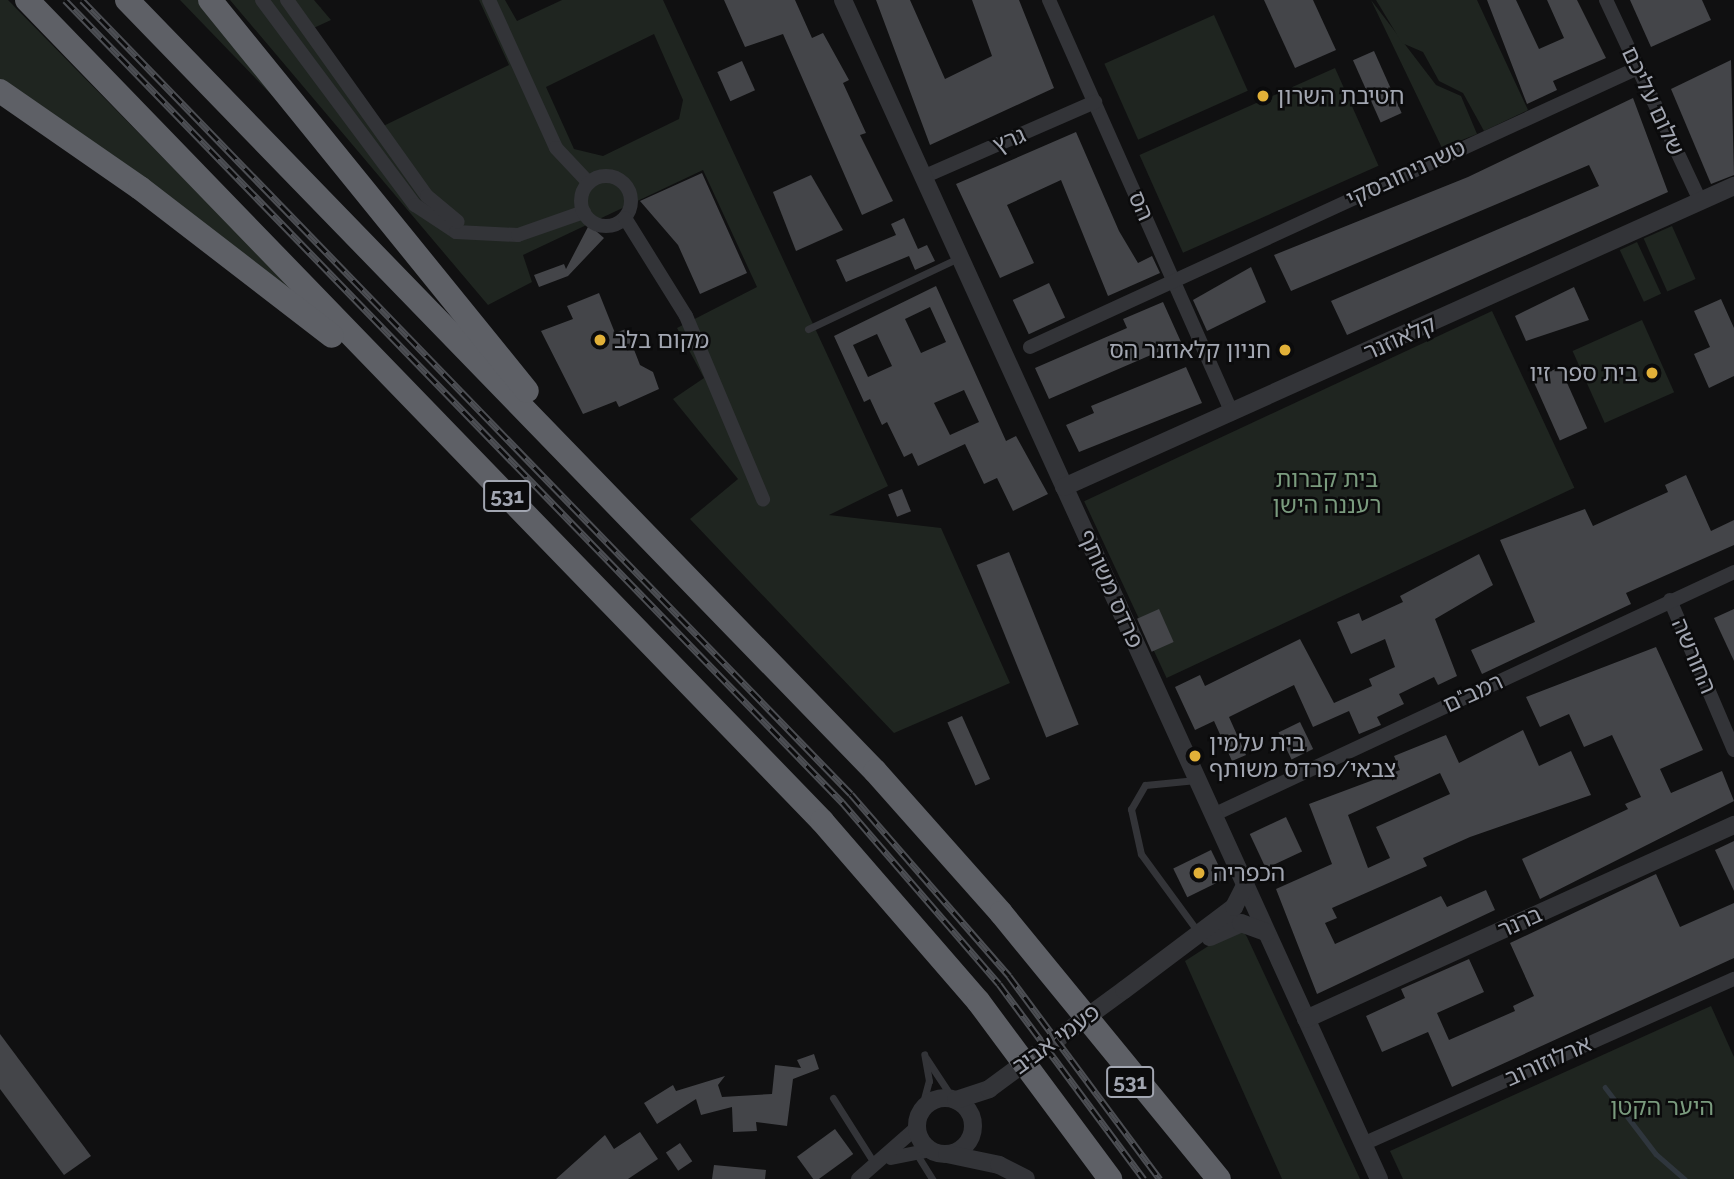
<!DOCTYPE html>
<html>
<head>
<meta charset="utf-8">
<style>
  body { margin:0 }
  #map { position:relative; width:1734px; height:1179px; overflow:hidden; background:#101011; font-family:Raleway,"Noto Sans Hebrew",sans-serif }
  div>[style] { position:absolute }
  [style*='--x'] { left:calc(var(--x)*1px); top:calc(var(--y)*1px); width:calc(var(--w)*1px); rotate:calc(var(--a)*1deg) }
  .green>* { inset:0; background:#1f2520; transform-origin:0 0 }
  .stream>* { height:4.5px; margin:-2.25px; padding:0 2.25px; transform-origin:2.25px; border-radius:2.25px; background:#2f363d }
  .building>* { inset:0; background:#444549; transform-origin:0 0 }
  .service>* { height:7px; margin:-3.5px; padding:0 3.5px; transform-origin:3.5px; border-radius:3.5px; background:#333438 }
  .minor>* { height:14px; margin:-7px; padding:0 7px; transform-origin:7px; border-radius:7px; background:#333438 }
  .minor>.ring { margin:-7px; padding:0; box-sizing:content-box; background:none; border:14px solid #333438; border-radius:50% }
  .tertiary>* { height:18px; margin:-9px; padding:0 9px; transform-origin:9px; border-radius:9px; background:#333438 }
  .tertiary>.ring { margin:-9px; padding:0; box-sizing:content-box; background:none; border:18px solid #333438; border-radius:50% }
  .motorway>* { height:24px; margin:-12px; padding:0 12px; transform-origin:12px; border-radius:12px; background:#5e6066 }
  .rail>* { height:7px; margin-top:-3.5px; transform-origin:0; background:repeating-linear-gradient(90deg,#0b0b0c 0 13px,#4c4e53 0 26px); box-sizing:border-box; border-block:2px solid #4c4e53 }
  .dots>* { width:19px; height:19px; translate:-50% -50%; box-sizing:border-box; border:4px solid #0b0b0c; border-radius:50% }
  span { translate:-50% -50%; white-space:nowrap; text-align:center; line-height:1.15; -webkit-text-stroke:5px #0b0b0c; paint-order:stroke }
  .shield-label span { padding:2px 5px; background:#0b0b0c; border:2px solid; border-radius:5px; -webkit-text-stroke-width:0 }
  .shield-label { font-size:21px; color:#a2a6b1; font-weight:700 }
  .poi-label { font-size:23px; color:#a2a6b1 }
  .left { translate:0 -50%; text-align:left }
  .right { translate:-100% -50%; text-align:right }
  .street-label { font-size:23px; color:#a2a6b1 }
  .park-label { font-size:23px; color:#7a9b7e }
</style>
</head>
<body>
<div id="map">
  <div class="green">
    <div style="clip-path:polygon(0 0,8px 0,302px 299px,0 79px)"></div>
    <div style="clip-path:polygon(180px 0,198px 0,313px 138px)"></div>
    <div style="clip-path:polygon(evenodd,230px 0,314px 0,331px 20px,305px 32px,373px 131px,509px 65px,479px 0,505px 0,517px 21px,562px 0,663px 0,888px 486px,829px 515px,941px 528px,1010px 683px,894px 733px,690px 519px,738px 479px,673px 399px,704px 378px,677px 328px,757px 287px,703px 170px,523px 255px,532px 282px,488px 305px,230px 0,654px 34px,683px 100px,679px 119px,603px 156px,574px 149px,546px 87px,654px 34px)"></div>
    <div style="clip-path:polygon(1371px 0,1436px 85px,1461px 96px,1477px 134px,1442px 148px)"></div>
    <div style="clip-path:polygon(1376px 0,1477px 0,1528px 110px,1484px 131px,1463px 93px,1439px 81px,1423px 52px,1402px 43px)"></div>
    <div style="left:1214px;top:15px;width:83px;height:120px;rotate:66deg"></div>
    <div style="left:1335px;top:68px;width:107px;height:214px;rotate:66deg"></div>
    <div style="left:1672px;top:226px;width:58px;height:31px;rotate:66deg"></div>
    <div style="left:1637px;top:242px;width:57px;height:19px;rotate:65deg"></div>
    <div style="left:1492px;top:311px;width:195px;height:450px;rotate:65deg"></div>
    <div style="left:1642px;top:320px;width:79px;height:76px;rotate:66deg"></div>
    <div style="clip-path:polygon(1243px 931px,1247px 937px,1360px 1179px,1282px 1179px,1185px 961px,1227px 934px)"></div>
    <div style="clip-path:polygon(1711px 1006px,1734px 1057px,1734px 1179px,1403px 1179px,1390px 1151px)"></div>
  </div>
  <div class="stream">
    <div style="--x:1605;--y:1087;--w:84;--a:52.7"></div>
    <div style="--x:1656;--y:1154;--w:38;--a:41"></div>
  </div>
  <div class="building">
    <div style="clip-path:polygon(724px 0,795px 0,812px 38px,823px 33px,849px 80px,843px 83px,866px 133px,860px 135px,893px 201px,862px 215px,783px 34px,745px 47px)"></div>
    <div style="clip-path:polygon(876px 0,910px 0,945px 79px,992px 56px,972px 0,1019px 0,1054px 88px,930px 145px)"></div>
    <div style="clip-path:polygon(1264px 0,1313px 0,1336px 50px,1295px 68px)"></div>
    <div style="clip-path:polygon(1487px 0,1516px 0,1539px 49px,1564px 38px,1547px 0,1577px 0,1606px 58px,1553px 81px,1557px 90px,1527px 104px)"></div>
    <div style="clip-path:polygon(1630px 0,1702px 0,1711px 20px,1651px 47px)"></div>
    <div style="left:1374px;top:51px;width:68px;height:23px;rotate:66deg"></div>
    <div style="clip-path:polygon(1731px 60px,1734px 175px,1711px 184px,1671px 89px)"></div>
    <div style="left:742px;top:61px;width:32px;height:27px;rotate:66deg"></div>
    <div style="clip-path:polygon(1633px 98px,1668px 192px,1347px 335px,1331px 301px,1599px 186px,1589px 165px,1291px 291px,1274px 255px,1468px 177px)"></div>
    <div style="clip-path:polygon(1076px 132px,1119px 231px,1138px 263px,1152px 256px,1160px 273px,1108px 296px,1061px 180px,1007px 205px,1034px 263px,1000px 278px,956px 184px)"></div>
    <div style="clip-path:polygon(702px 173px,747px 273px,700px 294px,678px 245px,640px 201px)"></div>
    <div style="clip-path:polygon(811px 175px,843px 230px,796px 251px,773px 192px)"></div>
    <div style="clip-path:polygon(904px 218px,918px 249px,927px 245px,935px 261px,915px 270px,909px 256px,846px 282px,836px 260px,896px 235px,891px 224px)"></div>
    <div style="clip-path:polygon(589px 225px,604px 238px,568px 276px,539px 287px,534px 275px,564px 264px,566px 269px)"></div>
    <div style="clip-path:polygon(1251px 267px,1266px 302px,1207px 331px,1193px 300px)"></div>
    <div style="left:1049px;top:283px;width:38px;height:40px;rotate:65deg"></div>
    <div style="clip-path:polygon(evenodd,936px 286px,1006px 441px,1016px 436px,1048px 494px,1013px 511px,997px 478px,984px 484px,965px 444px,918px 466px,912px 453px,904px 457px,887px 422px,882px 425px,870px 399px,864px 402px,834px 336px,936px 286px,930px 307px,946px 342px,921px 353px,905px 319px,930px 307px,936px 286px,877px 334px,892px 366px,868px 377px,853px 345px,877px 334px,936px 286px,964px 390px,979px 422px,950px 435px,934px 403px,964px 390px)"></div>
    <div style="clip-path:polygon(1574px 287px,1589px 320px,1526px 341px,1515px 316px)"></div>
    <div style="clip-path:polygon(599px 293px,615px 333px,626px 329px,640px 365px,653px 372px,659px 389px,619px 407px,616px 401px,583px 414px,541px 331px,573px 319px,567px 306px)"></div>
    <div style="clip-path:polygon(1721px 299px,1734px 328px,1734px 376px,1709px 388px,1694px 354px,1710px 347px,1694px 311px)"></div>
    <div style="clip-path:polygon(1163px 302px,1181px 342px,1049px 399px,1035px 368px,1127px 328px,1123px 319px)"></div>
    <div style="clip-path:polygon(1186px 367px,1202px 403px,1079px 452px,1066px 425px,1094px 413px,1091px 406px)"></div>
    <div style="left:1560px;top:367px;width:67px;height:30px;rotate:66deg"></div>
    <div style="clip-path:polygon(1686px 475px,1711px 531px,1734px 520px,1734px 545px,1626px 593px,1631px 604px,1482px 674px,1471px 650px,1535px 622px,1500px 540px,1585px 509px,1593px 526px,1668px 492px,1665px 485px)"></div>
    <div style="left:902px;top:489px;width:24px;height:15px;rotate:68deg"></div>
    <div style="left:1009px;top:552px;width:186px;height:35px;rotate:68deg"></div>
    <div style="clip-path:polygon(1479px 554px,1493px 585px,1435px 619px,1457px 676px,1438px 685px,1434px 677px,1399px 694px,1404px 704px,1377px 717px,1381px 725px,1359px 734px,1349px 711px,1313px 727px,1294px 685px,1229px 717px,1246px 755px,1232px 761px,1214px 721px,1195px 730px,1175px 687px,1200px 675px,1205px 686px,1300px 639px,1334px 703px,1372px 686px,1369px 679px,1395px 667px,1385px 639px,1351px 654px,1337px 622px,1359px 613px,1362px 621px,1403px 602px,1400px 596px)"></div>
    <div style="left:1159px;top:609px;width:36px;height:24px;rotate:66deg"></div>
    <div style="clip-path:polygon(1734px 609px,1734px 661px,1714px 618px)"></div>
    <div style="clip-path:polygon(1656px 647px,1703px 750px,1660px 769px,1671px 793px,1722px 771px,1734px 801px,1540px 899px,1522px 859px,1628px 809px,1625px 804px,1641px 797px,1612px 735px,1584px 747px,1569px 714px,1540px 727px,1526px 697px)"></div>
    <div style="left:962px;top:716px;width:69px;height:16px;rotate:66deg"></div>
    <div style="left:1300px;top:722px;width:30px;height:24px;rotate:64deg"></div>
    <div style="clip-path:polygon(evenodd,1523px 730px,1539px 766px,1571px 751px,1591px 795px,1470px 837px,1423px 858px,1427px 866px,1332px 908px,1337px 918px,1325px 923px,1335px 944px,1441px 896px,1447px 907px,1486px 890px,1495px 910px,1317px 994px,1276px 889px,1332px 864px,1309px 804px,1400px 770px,1394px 756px,1446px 735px,1459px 763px,1523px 730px,1440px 773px,1450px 794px,1376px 827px,1390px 858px,1368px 868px,1348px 815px,1440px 773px)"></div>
    <div style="left:1286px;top:817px;width:38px;height:40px;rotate:65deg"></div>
    <div style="clip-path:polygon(1734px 841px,1734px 891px,1715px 850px)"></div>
    <div style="left:1211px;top:850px;width:32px;height:42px;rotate:64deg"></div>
    <div style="clip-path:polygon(1656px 874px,1680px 927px,1734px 903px,1734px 958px,1452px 1087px,1428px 1032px,1382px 1052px,1366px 1016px,1405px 998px,1401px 989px,1469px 959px,1484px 992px,1437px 1013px,1449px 1040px,1515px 1011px,1513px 1006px,1534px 996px,1510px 943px)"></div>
    <div style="clip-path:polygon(0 1034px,91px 1156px,64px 1175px,0 1089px)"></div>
    <div style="clip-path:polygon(814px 1054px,819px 1069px,793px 1079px,787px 1126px,756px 1122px,757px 1131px,733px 1132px,732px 1107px,701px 1115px,696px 1099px,657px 1124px,644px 1103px,673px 1085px,676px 1091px,725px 1076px,718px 1085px,722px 1097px,772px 1094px,775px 1065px,801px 1068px,797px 1060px)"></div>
    <div style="left:835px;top:1129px;width:31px;height:47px;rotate:54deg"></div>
    <div style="clip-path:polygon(640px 1132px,658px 1159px,628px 1179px,556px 1179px,605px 1135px,614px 1149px)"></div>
    <div style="left:680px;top:1143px;width:22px;height:17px;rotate:56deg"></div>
    <div style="clip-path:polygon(714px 1165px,766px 1170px,765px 1179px,712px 1179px)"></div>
  </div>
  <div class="service">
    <div style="--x:808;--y:329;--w:166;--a:-25.3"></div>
    <div style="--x:1196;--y:780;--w:51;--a:174.4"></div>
    <div style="--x:1145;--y:785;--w:28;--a:120"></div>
    <div style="--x:1131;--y:809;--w:46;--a:77.5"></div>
    <div style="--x:1141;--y:854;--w:97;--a:53.8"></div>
    <div style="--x:926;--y:1058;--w:49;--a:56.6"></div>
    <div style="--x:833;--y:1098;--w:80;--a:57.7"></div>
    <div style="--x:921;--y:1110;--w:30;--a:-75"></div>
    <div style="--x:929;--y:1081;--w:27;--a:-100"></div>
    <div style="--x:916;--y:1153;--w:31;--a:58"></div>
  </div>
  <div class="minor">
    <div style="--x:262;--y:0;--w:256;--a:53.3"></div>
    <div style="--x:415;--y:205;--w:49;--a:33.4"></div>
    <div style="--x:456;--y:232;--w:62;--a:2.8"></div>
    <div style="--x:518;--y:235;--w:70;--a:-19.2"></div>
    <div style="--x:287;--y:0;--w:241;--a:54.5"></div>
    <div style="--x:427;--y:196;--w:40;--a:40"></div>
    <div style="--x:489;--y:0;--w:162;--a:65.6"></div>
    <div style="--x:556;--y:148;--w:48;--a:46.7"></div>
    <div style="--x:1049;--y:0;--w:452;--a:66.1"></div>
    <div style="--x:1606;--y:0;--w:222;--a:64.9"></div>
    <div class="ring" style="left:581px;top:176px;width:36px;height:36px"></div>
    <div style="--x:923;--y:177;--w:188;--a:-23.6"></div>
    <div style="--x:625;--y:218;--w:115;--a:58.1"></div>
    <div style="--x:686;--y:316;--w:199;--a:67.2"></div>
    <div style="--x:1030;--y:347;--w:669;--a:-24.65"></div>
    <div style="--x:1670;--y:600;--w:163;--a:66.9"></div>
    <div style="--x:1213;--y:815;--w:575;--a:-25"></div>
    <div style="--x:1363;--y:1144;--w:406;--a:-24"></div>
    <div style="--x:891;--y:1158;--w:41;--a:-11.3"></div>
    <div style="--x:858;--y:1179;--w:77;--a:-41.3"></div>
  </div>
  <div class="tertiary">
    <div style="--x:843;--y:0;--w:1295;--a:65.55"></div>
    <div style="--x:1064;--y:487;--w:735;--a:-24.19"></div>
    <div style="--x:1210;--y:937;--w:34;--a:-24"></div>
    <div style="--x:1241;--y:923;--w:27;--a:20"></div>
    <div style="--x:1306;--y:1019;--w:470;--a:-24.4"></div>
    <div class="ring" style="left:917px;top:1098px;width:38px;height:38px"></div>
    <div style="--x:956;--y:1100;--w:35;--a:-18"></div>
    <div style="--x:989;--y:1089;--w:167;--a:-36.3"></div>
    <div style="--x:1124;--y:990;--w:138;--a:-37"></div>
    <div style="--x:1234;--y:907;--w:25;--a:-63"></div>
    <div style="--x:947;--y:1154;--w:53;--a:11.9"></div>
    <div style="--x:999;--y:1165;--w:30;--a:27"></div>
  </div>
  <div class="motorway">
    <div style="--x:27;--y:0;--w:1143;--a:45.92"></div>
    <div style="--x:822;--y:821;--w:238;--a:49.1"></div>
    <div style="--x:978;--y:1001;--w:222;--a:53.4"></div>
    <div style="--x:127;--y:0;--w:1074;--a:45.87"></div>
    <div style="--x:875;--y:771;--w:190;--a:48.4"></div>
    <div style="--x:1001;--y:913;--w:344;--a:50.7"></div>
    <div style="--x:210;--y:0;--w:503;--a:50.97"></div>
    <div style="--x:0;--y:91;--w:170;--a:34.7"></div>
    <div style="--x:140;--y:188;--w:242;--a:37.6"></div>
  </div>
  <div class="rail">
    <div style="--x:65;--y:0;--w:1117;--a:45.91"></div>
    <div style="--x:842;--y:802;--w:240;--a:49.2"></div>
    <div style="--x:999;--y:984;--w:243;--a:53.4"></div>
    <div style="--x:82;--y:0;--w:1105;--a:45.92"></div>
    <div style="--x:851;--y:794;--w:241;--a:49"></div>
    <div style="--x:1009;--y:976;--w:253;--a:53.4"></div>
  </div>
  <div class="dots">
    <div style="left:1263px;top:96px;background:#e1b038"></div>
    <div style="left:600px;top:340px;background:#e1b038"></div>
    <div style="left:1285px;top:350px;background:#e1b038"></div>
    <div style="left:1652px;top:373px;background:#e1b038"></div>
    <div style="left:1195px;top:756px;background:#e1b038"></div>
    <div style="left:1199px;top:873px;background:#e1b038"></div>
  </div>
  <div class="shield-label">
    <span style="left:507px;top:496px">531</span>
    <span style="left:1130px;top:1082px">531</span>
  </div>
  <div class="poi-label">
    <span class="left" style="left:1277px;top:96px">חטיבת השרון</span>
    <span class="left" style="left:614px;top:340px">מקום בלב</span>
    <span class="right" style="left:1271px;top:350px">חניון קלאוזנר הס</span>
    <span class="right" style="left:1638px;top:373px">בית ספר זיו</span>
    <span class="left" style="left:1209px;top:756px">בית עלמין<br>צבאי/פרדס משותף</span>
    <span class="left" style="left:1213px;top:873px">הכפריה</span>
  </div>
  <div class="street-label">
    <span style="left:1653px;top:101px;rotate:65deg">שלום עליכם</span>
    <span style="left:1009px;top:140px;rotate:-23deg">גרץ</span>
    <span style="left:1406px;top:173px;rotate:-25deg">טשרניחובסקי</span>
    <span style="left:1141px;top:206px;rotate:66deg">הס</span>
    <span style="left:1400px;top:338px;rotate:-24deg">קלאוזנר</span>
    <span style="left:1111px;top:589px;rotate:66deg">פרדס משותף</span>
    <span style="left:1694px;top:656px;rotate:67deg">החורשה</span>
    <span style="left:1473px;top:693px;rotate:-25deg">רמב"ם</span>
    <span style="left:1520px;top:922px;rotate:-24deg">ברנר</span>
    <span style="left:1056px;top:1039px;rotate:-36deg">פעמי אביב</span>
    <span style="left:1548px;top:1061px;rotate:-24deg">ארלוזורוב</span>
  </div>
  <div class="park-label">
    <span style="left:1327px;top:492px">בית קברות<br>רעננה הישן</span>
    <span style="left:1662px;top:1107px">היער הקטן</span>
  </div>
</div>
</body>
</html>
